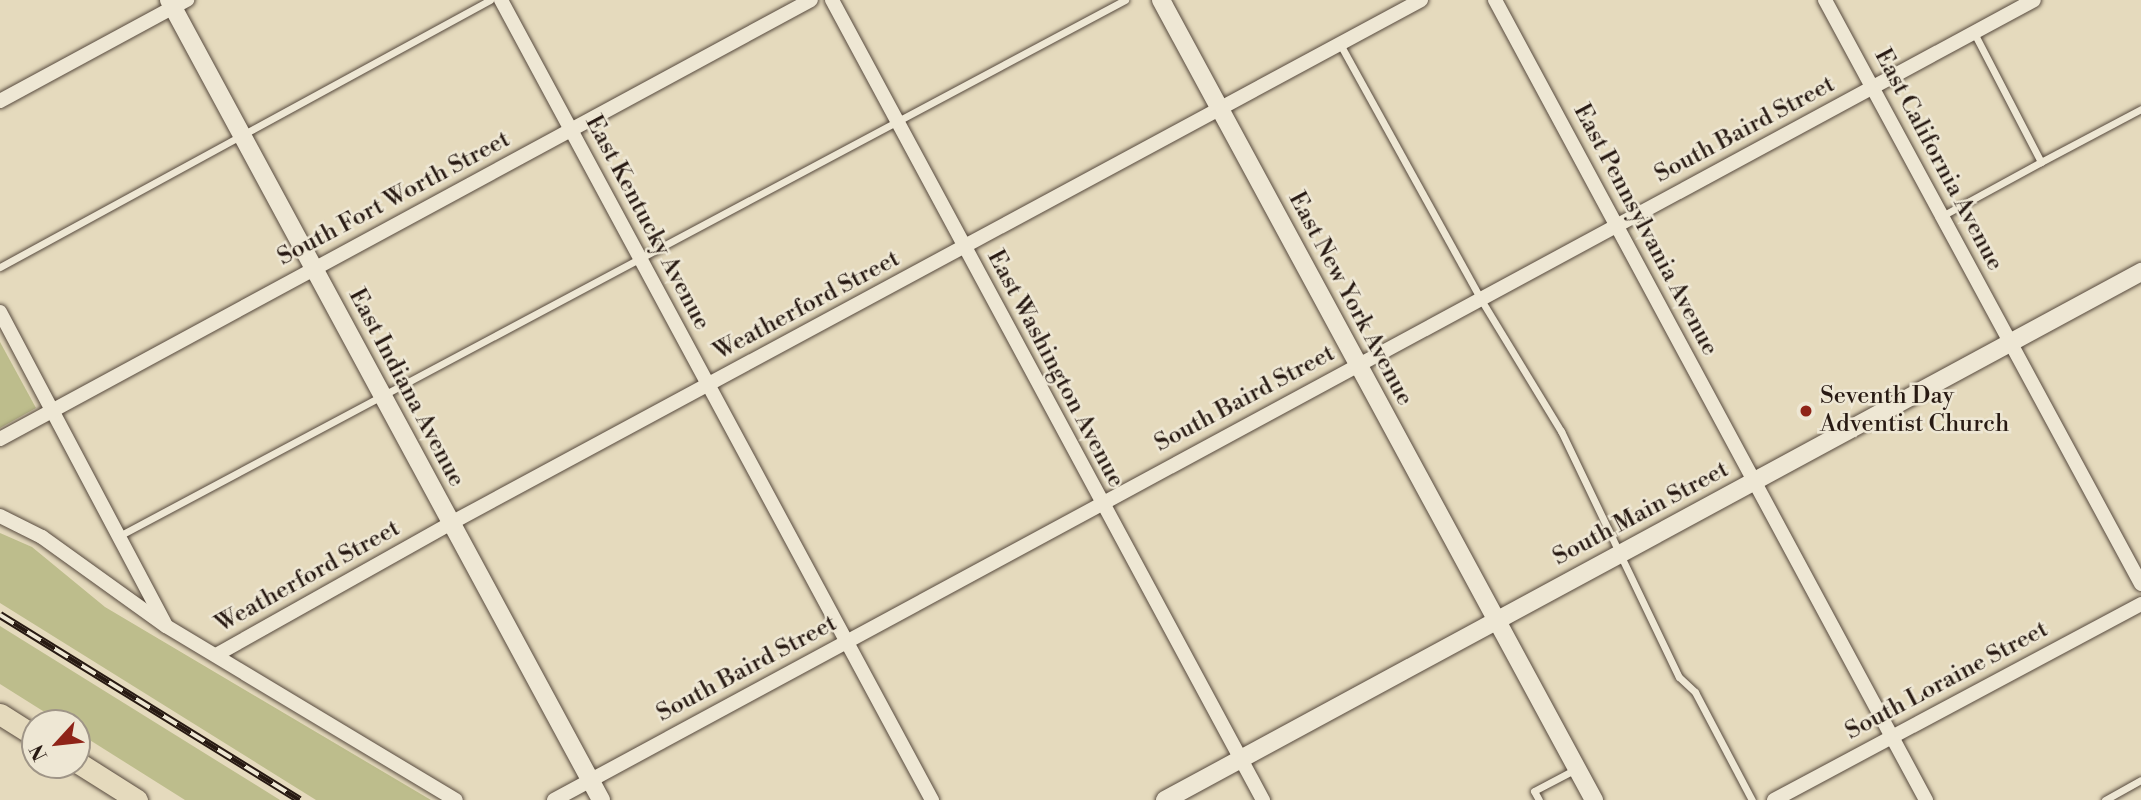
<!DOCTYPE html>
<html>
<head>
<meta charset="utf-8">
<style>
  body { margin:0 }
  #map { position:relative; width:2141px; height:800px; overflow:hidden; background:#e5dabd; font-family:"Libre Bodoni",serif }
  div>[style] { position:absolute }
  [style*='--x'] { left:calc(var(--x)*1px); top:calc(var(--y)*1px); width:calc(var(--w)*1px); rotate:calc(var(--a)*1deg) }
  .green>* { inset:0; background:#bdbd8c }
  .roads { filter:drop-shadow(0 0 2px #574a3e) drop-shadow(0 0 2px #574a3e) }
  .service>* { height:7px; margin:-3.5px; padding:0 3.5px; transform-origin:3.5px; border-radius:3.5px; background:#eee7d4 }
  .minor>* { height:14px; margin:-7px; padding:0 7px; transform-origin:7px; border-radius:7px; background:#eee7d4 }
  .tertiary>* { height:18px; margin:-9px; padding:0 9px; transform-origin:9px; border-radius:9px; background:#eee7d4 }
  .primary>* { height:21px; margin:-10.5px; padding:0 10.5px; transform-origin:10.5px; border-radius:10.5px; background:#e5dabd }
  .rail>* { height:8px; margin-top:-4px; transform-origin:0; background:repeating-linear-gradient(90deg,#eee7d4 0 16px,#281a13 0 32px); box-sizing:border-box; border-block:2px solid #281a13 }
  .dots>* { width:19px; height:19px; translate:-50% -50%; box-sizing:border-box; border:4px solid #eee7d4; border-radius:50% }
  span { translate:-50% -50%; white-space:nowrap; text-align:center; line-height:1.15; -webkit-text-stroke:5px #eee7d4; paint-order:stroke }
  .street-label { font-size:24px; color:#281a13 }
  .poi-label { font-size:24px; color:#281a13 }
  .left { translate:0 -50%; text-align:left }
  .north { position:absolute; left:21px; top:709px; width:70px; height:70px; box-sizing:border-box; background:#eee7d4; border:2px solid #9f9587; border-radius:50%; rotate:243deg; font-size:19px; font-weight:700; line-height:28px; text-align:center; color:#281a13 }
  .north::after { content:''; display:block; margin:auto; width:24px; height:32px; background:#8f2418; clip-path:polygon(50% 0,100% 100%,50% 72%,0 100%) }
</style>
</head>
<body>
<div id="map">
  <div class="green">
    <div style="clip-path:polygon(0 342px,36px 408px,0 428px)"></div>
    <div style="clip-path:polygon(0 533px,32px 547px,105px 607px,431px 800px,316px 800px,0 603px)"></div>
    <div style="clip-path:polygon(0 626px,280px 800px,185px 800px,77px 732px,77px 723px,62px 723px,0 684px)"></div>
  </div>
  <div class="roads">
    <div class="service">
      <div style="--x:1340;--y:44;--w:290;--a:61.1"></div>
      <div style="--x:1480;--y:298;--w:156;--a:58.7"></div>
      <div style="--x:1561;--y:431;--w:273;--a:64.4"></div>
      <div style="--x:1679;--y:677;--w:22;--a:43"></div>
      <div style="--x:1695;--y:692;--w:122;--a:62.2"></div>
      <div style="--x:2041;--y:162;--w:113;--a:-27.9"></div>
      <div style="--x:1942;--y:216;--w:113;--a:-28.6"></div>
      <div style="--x:2041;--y:162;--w:145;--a:-117.4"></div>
      <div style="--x:0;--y:267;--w:558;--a:-28.59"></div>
      <div style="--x:119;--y:536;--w:1140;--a:-28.05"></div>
      <div style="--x:1539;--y:800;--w:10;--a:-119"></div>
      <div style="--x:1534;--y:791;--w:47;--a:-27.6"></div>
      <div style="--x:2105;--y:800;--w:41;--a:-29.1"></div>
    </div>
    <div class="minor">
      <div style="--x:501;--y:0;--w:909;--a:61.69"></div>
      <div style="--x:832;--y:0;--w:909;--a:61.69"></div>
      <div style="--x:1495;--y:0;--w:909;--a:61.69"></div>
      <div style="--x:1825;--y:0;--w:664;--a:61.58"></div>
      <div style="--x:0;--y:101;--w:213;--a:-28.4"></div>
      <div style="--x:0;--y:312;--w:352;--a:62.1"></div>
      <div style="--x:0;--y:439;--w:922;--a:-28.43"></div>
      <div style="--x:0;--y:516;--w:47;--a:26.6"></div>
      <div style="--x:42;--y:537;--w:153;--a:35.7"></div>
      <div style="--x:166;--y:626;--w:338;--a:31"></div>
      <div style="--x:216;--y:655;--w:270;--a:-29.3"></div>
      <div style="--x:451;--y:523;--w:1102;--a:-28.33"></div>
      <div style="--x:554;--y:800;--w:1682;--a:-28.39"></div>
      <div style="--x:1774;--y:800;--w:416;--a:-28.1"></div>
    </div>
    <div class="tertiary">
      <div style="--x:169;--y:0;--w:909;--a:61.63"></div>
      <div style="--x:1161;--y:0;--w:910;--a:61.58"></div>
      <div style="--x:1165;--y:800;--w:1110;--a:-28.41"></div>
    </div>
    <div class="primary">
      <div style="--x:0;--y:714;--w:41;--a:32.2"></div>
      <div style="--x:77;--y:762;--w:71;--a:32.3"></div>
    </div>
  </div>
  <div class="rail">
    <div style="--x:0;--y:615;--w:352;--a:31.7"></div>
  </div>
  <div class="dots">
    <div style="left:1806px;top:411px;background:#8f2418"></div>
  </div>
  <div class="street-label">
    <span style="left:1745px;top:130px;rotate:-28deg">South Baird Street</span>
    <span style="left:1938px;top:160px;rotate:62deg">East California Avenue</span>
    <span style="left:394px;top:199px;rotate:-28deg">South Fort Worth Street</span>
    <span style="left:647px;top:223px;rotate:62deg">East Kentucky Avenue</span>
    <span style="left:1645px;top:230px;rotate:62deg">East Pennsylvania Avenue</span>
    <span style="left:1350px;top:299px;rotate:62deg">East New York Avenue</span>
    <span style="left:807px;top:306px;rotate:-28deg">Weatherford Street</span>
    <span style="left:1055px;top:369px;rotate:62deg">East Washington Avenue</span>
    <span style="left:406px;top:388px;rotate:62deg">East Indiana Avenue</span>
    <span style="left:1245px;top:399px;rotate:-28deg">South Baird Street</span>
    <span style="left:1641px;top:514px;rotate:-28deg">South Main Street</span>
    <span style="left:308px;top:577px;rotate:-29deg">Weatherford Street</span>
    <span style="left:747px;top:669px;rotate:-28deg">South Baird Street</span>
    <span style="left:1947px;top:681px;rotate:-28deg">South Loraine Street</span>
  </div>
  <div class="poi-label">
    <span class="left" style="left:1820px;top:411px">Seventh Day<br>Adventist Church</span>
  </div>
  <div class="north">N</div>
</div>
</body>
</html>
